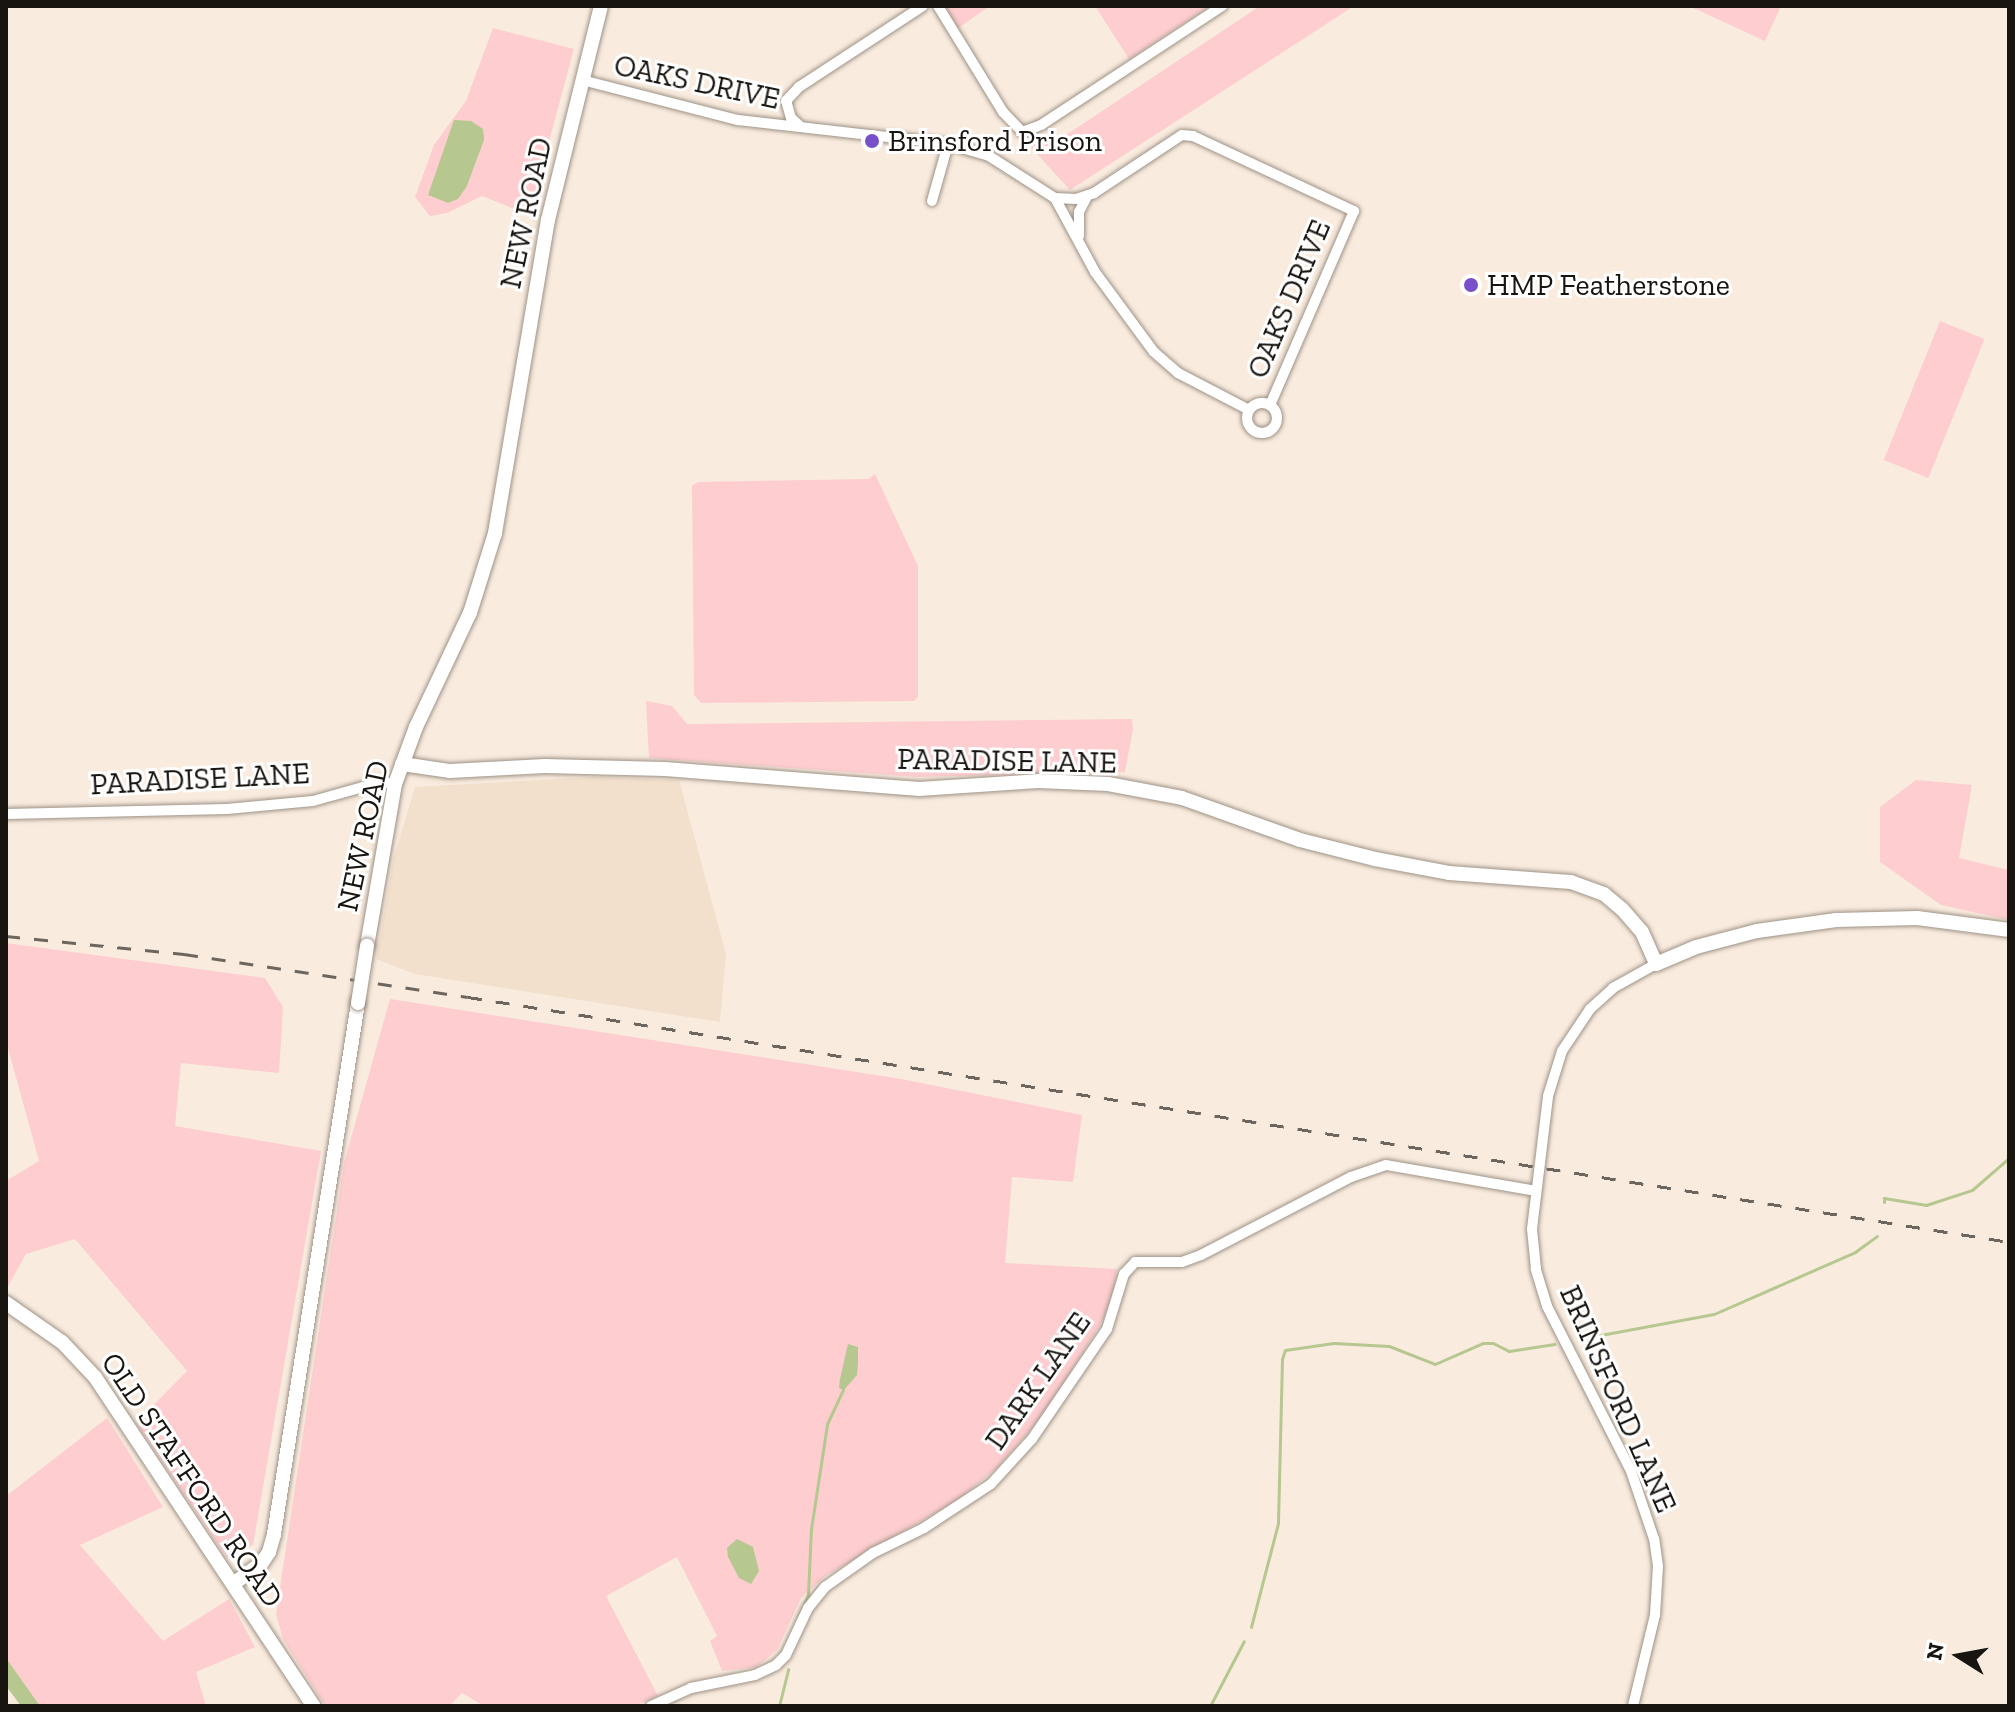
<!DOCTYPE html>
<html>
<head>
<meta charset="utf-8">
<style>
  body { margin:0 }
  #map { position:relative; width:2015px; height:1712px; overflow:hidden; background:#f9ecdf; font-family:"Zilla Slab",serif }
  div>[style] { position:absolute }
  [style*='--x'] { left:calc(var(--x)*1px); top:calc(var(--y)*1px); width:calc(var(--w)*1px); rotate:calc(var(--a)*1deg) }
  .built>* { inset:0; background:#f2dfcc }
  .green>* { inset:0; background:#fdcdcf; transform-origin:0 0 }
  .water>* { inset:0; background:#b6c790 }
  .stream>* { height:3px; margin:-1.5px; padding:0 1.5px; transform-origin:1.5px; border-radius:1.5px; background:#b6c790 }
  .roads { filter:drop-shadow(0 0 2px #9e9286) drop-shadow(0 0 2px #9e9286) }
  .street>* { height:10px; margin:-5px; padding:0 5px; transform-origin:5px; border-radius:5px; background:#fff }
  .street>.ring { margin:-5px; padding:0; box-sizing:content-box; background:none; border:10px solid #fff; border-radius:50% }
  .secondary>* { height:14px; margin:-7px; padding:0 7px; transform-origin:7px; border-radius:7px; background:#fff }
  .rail>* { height:3px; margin-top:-1.5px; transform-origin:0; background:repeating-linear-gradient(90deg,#6d665e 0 14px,transparent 0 28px) }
  .bridges { filter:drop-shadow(0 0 2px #9e9286) drop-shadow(0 0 2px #9e9286) }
  .secondary-bridge>* { height:14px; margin:-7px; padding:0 7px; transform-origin:7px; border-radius:7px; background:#fff }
  .dots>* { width:22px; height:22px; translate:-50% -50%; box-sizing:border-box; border:4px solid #fff; border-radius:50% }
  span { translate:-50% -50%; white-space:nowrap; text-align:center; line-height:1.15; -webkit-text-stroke:6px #fff; paint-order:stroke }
  .street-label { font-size:30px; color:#181410 }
  .poi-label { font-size:30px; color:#181410 }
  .left { translate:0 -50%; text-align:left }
  .frame { position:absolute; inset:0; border:8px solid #181410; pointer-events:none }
  .north { position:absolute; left:1919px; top:1616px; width:80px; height:80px; -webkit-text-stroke:6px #fff; paint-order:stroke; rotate:281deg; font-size:22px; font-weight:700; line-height:32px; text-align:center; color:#181410 }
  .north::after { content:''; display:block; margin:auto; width:28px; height:36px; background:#181410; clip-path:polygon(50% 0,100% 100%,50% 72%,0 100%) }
</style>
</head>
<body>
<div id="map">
  <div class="built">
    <div style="clip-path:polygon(593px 777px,679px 780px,726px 954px,720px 1022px,415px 974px,376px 959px,393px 860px,415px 787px)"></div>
  </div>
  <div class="green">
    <div style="clip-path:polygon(938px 6px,990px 6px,957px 29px)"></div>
    <div style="clip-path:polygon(1095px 6px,1210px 6px,1129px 59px)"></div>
    <div style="clip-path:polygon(1260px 6px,1354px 6px,1070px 190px,1026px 142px,1066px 135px)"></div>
    <div style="clip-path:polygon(1689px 6px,1781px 6px,1765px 41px)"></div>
    <div style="clip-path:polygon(evenodd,493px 28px,574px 49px,529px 215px,482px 196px,447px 213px,430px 216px,415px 197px,434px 145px,466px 101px,493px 28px,448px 139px,479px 154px,467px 186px,440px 164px,448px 139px)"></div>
    <div style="left:1940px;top:321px;width:48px;height:150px;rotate:22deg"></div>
    <div style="clip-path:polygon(875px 474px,918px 566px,918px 697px,914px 701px,701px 703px,694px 695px,692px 486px,698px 482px,868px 479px)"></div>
    <div style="clip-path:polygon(646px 701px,672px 706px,687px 724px,1132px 719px,1133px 729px,1125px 772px,916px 777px,649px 758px)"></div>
    <div style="clip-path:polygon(1916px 780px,1972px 785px,1959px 858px,2009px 870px,2009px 920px,1941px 905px,1880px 862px,1880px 807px)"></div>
    <div style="clip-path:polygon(6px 943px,265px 978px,283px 1007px,279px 1073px,181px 1063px,175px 1126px,321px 1151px,253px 1545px,227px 1558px,136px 1423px,187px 1371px,75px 1239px,26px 1254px,6px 1290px,6px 1181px,39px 1161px,6px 1041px)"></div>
    <div style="clip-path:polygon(390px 999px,901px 1079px,1082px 1115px,1073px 1182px,1012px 1177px,1005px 1263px,1117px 1269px,1111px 1307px,1044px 1414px,997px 1468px,956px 1501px,824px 1577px,801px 1598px,777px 1650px,756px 1667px,722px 1671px,710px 1641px,717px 1636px,677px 1557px,606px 1596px,658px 1696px,634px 1706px,484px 1706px,462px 1693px,449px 1706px,325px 1706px,283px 1639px,276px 1614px,344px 1163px)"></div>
    <div style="clip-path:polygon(107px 1418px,163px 1507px,80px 1545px,163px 1641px,229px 1599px,255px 1647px,196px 1672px,206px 1706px,40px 1706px,6px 1658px,6px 1496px)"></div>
  </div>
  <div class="water">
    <div style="clip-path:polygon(454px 120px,471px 121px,483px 129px,484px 140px,467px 186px,458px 199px,448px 203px,428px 195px)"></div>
    <div style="clip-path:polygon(848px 1344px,858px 1347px,858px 1362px,857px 1375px,844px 1390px,839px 1388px,840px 1379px)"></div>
    <div style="clip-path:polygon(737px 1539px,753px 1547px,759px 1571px,751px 1584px,739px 1578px,728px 1557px,727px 1548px)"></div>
    <div style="clip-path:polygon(6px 1658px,40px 1706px,21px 1706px,6px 1686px)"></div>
  </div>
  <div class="stream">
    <div style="--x:1884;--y:1202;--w:4;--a:-90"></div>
    <div style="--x:1884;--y:1198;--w:43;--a:9.5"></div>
    <div style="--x:1926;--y:1205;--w:48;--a:-18.1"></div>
    <div style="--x:1972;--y:1190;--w:49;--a:-40.9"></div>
    <div style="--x:1579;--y:1339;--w:137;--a:-10.5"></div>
    <div style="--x:1714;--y:1314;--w:154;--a:-23.7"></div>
    <div style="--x:1855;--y:1252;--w:27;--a:-36"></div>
    <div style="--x:798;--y:1619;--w:27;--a:-68"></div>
    <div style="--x:808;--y:1594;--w:65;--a:-87.4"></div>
    <div style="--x:811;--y:1529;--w:106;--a:-81.3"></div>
    <div style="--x:827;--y:1424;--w:38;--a:-65"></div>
    <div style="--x:1251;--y:1627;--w:107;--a:-75.4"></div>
    <div style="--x:1278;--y:1523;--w:164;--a:-88.6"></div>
    <div style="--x:1282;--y:1359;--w:9;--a:-72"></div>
    <div style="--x:1285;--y:1350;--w:49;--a:-8.1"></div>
    <div style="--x:1334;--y:1343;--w:55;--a:3.1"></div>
    <div style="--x:1389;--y:1346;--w:49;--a:21.4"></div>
    <div style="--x:1435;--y:1364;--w:52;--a:-23.6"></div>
    <div style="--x:1483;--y:1343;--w:10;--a:0"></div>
    <div style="--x:1493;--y:1343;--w:18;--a:27"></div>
    <div style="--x:1509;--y:1351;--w:46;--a:-8.8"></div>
    <div style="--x:779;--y:1706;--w:38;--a:-76"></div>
    <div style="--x:1210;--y:1706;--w:73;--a:-62.4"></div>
  </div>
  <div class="roads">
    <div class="street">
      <div style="--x:938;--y:6;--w:124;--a:58.5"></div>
      <div style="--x:1003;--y:112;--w:28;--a:46"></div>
      <div style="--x:1022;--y:132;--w:20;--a:-20"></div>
      <div style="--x:1041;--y:125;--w:217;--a:-33.3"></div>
      <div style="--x:582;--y:80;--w:161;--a:14.4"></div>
      <div style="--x:738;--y:120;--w:211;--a:6.5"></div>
      <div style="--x:948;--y:144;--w:43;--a:16.3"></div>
      <div style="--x:989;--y:156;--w:78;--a:32.5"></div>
      <div style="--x:1055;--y:198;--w:84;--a:61.6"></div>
      <div style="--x:1095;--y:272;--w:99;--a:53.6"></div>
      <div style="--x:1154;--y:352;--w:32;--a:41"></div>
      <div style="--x:1178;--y:373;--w:80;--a:27.5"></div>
      <div style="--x:801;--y:127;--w:13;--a:-138"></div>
      <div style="--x:791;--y:118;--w:18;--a:-106"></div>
      <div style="--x:786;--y:101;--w:19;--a:-47"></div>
      <div style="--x:799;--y:87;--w:148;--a:-33.2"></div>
      <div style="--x:1055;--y:198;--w:21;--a:3"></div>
      <div style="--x:1076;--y:199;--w:19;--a:-18"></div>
      <div style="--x:1094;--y:193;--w:105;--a:-33.4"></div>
      <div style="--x:1182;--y:135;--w:11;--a:5"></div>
      <div style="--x:1193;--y:136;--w:178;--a:25"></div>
      <div style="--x:1354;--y:211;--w:211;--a:113.4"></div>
      <div style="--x:932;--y:201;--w:59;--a:-74.3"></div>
      <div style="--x:1079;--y:236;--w:24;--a:-90"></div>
      <div style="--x:1079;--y:212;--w:18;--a:-63"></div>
      <div class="ring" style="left:1247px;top:403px;width:20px;height:20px"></div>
      <div style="--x:6;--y:814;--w:221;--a:-1.3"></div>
      <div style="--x:227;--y:809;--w:86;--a:-5.3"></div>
      <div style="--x:313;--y:801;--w:71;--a:-15.6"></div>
      <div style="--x:381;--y:782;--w:14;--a:8"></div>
      <div style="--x:651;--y:1706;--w:44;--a:-24.2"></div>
      <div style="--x:691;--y:1688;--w:65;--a:-11.5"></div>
      <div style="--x:755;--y:1675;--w:23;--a:-25"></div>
      <div style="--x:776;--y:1665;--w:14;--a:-45"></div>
      <div style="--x:786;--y:1655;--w:52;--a:-64.9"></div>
      <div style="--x:808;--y:1608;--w:27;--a:-51"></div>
      <div style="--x:825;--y:1587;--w:59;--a:-35.3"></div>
      <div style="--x:873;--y:1553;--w:57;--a:-26.1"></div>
      <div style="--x:924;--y:1528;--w:80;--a:-33.3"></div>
      <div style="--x:991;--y:1484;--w:61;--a:-47.7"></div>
      <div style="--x:1032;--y:1439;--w:133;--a:-55.7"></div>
      <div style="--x:1107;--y:1329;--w:58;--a:-72.8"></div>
      <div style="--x:1124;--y:1274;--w:16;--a:-47"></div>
      <div style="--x:1135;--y:1262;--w:47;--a:0"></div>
      <div style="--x:1182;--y:1262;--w:20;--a:-20"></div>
      <div style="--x:1201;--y:1255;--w:169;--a:-27.5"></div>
      <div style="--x:1351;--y:1177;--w:37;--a:-19"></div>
      <div style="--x:1386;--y:1165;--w:152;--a:9.8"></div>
      <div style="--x:1633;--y:1706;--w:94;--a:-76.4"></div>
      <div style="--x:1655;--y:1615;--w:49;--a:-86.5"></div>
      <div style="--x:1658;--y:1566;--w:27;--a:-98"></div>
      <div style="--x:1654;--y:1539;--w:72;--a:-108.7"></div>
      <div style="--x:1631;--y:1471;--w:185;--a:-117"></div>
      <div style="--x:1547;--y:1306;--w:39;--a:-107"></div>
      <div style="--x:1536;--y:1269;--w:40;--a:-95.7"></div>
      <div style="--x:1532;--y:1229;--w:134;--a:-83.1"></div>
      <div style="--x:1548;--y:1096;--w:47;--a:-72.7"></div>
      <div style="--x:1562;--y:1051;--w:50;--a:-56.3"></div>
      <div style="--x:1590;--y:1009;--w:31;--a:-42"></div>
      <div style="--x:1613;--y:988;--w:49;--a:-29.2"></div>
    </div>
    <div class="secondary">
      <div style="--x:402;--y:764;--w:49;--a:8.3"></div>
      <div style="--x:450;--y:771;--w:95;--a:-3"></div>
      <div style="--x:545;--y:766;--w:120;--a:1.4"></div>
      <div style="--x:665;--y:769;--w:255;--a:4.5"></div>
      <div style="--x:919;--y:789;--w:119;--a:-3.8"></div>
      <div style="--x:1038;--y:781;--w:70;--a:2.5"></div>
      <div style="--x:1108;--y:784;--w:75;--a:10.7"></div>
      <div style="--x:1182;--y:798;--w:125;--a:19.6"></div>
      <div style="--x:1300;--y:840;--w:77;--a:14.2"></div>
      <div style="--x:1375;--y:859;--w:75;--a:10.7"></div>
      <div style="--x:1449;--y:873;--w:122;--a:4.2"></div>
      <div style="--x:1571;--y:882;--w:35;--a:20"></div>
      <div style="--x:1604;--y:894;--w:23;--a:40"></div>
      <div style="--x:1622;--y:909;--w:30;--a:49"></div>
      <div style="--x:1642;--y:932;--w:35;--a:66"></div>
      <div style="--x:1656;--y:964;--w:43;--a:-23"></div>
      <div style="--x:1696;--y:947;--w:63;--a:-14.7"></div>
      <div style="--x:1757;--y:931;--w:80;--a:-7.9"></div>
      <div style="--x:1836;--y:920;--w:81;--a:-1.4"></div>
      <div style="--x:1917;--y:918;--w:93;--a:7.4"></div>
      <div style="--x:367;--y:946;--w:164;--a:-80.2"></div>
      <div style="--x:395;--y:784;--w:61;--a:-69.8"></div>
      <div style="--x:416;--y:727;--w:126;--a:-64.7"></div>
      <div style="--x:470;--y:613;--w:84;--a:-72.6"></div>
      <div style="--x:495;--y:533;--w:317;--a:-80.4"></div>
      <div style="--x:548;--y:220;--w:220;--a:-76.1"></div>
      <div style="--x:6;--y:1303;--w:68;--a:34.9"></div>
      <div style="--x:62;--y:1342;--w:48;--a:46.7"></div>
      <div style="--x:95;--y:1377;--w:395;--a:56.4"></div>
      <div style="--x:233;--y:1584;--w:34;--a:-36"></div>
      <div style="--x:261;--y:1564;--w:14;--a:-56"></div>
      <div style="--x:269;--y:1552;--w:19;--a:-74"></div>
      <div style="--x:274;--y:1534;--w:538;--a:-81.01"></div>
    </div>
  </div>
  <div class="rail">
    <div style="--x:6;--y:936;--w:179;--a:5.8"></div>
    <div style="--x:184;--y:954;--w:287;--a:8.6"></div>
    <div style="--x:468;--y:997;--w:1560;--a:9.03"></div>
  </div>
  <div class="bridges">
    <div class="secondary-bridge">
      <div style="--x:358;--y:1003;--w:58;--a:-81"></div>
    </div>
  </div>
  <div class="dots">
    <div style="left:872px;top:141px;background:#7850ca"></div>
    <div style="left:1471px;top:285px;background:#7850ca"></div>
  </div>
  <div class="street-label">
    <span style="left:697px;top:82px;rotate:12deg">OAKS DRIVE</span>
    <span style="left:526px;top:213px;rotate:-78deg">NEW ROAD</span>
    <span style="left:1289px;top:299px;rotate:-67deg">OAKS DRIVE</span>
    <span style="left:1007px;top:761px;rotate:1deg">PARADISE LANE</span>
    <span style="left:200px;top:779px;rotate:-3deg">PARADISE LANE</span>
    <span style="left:363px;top:836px;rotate:-78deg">NEW ROAD</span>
    <span style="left:1038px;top:1381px;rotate:-55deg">DARK LANE</span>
    <span style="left:1618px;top:1399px;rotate:66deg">BRINSFORD LANE</span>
    <span style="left:192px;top:1480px;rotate:56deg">OLD STAFFORD ROAD</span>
  </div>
  <div class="poi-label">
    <span class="left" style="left:888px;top:141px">Brinsford Prison</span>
    <span class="left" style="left:1487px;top:285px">HMP Featherstone</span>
  </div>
  <div class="frame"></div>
  <div class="north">N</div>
</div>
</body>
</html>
